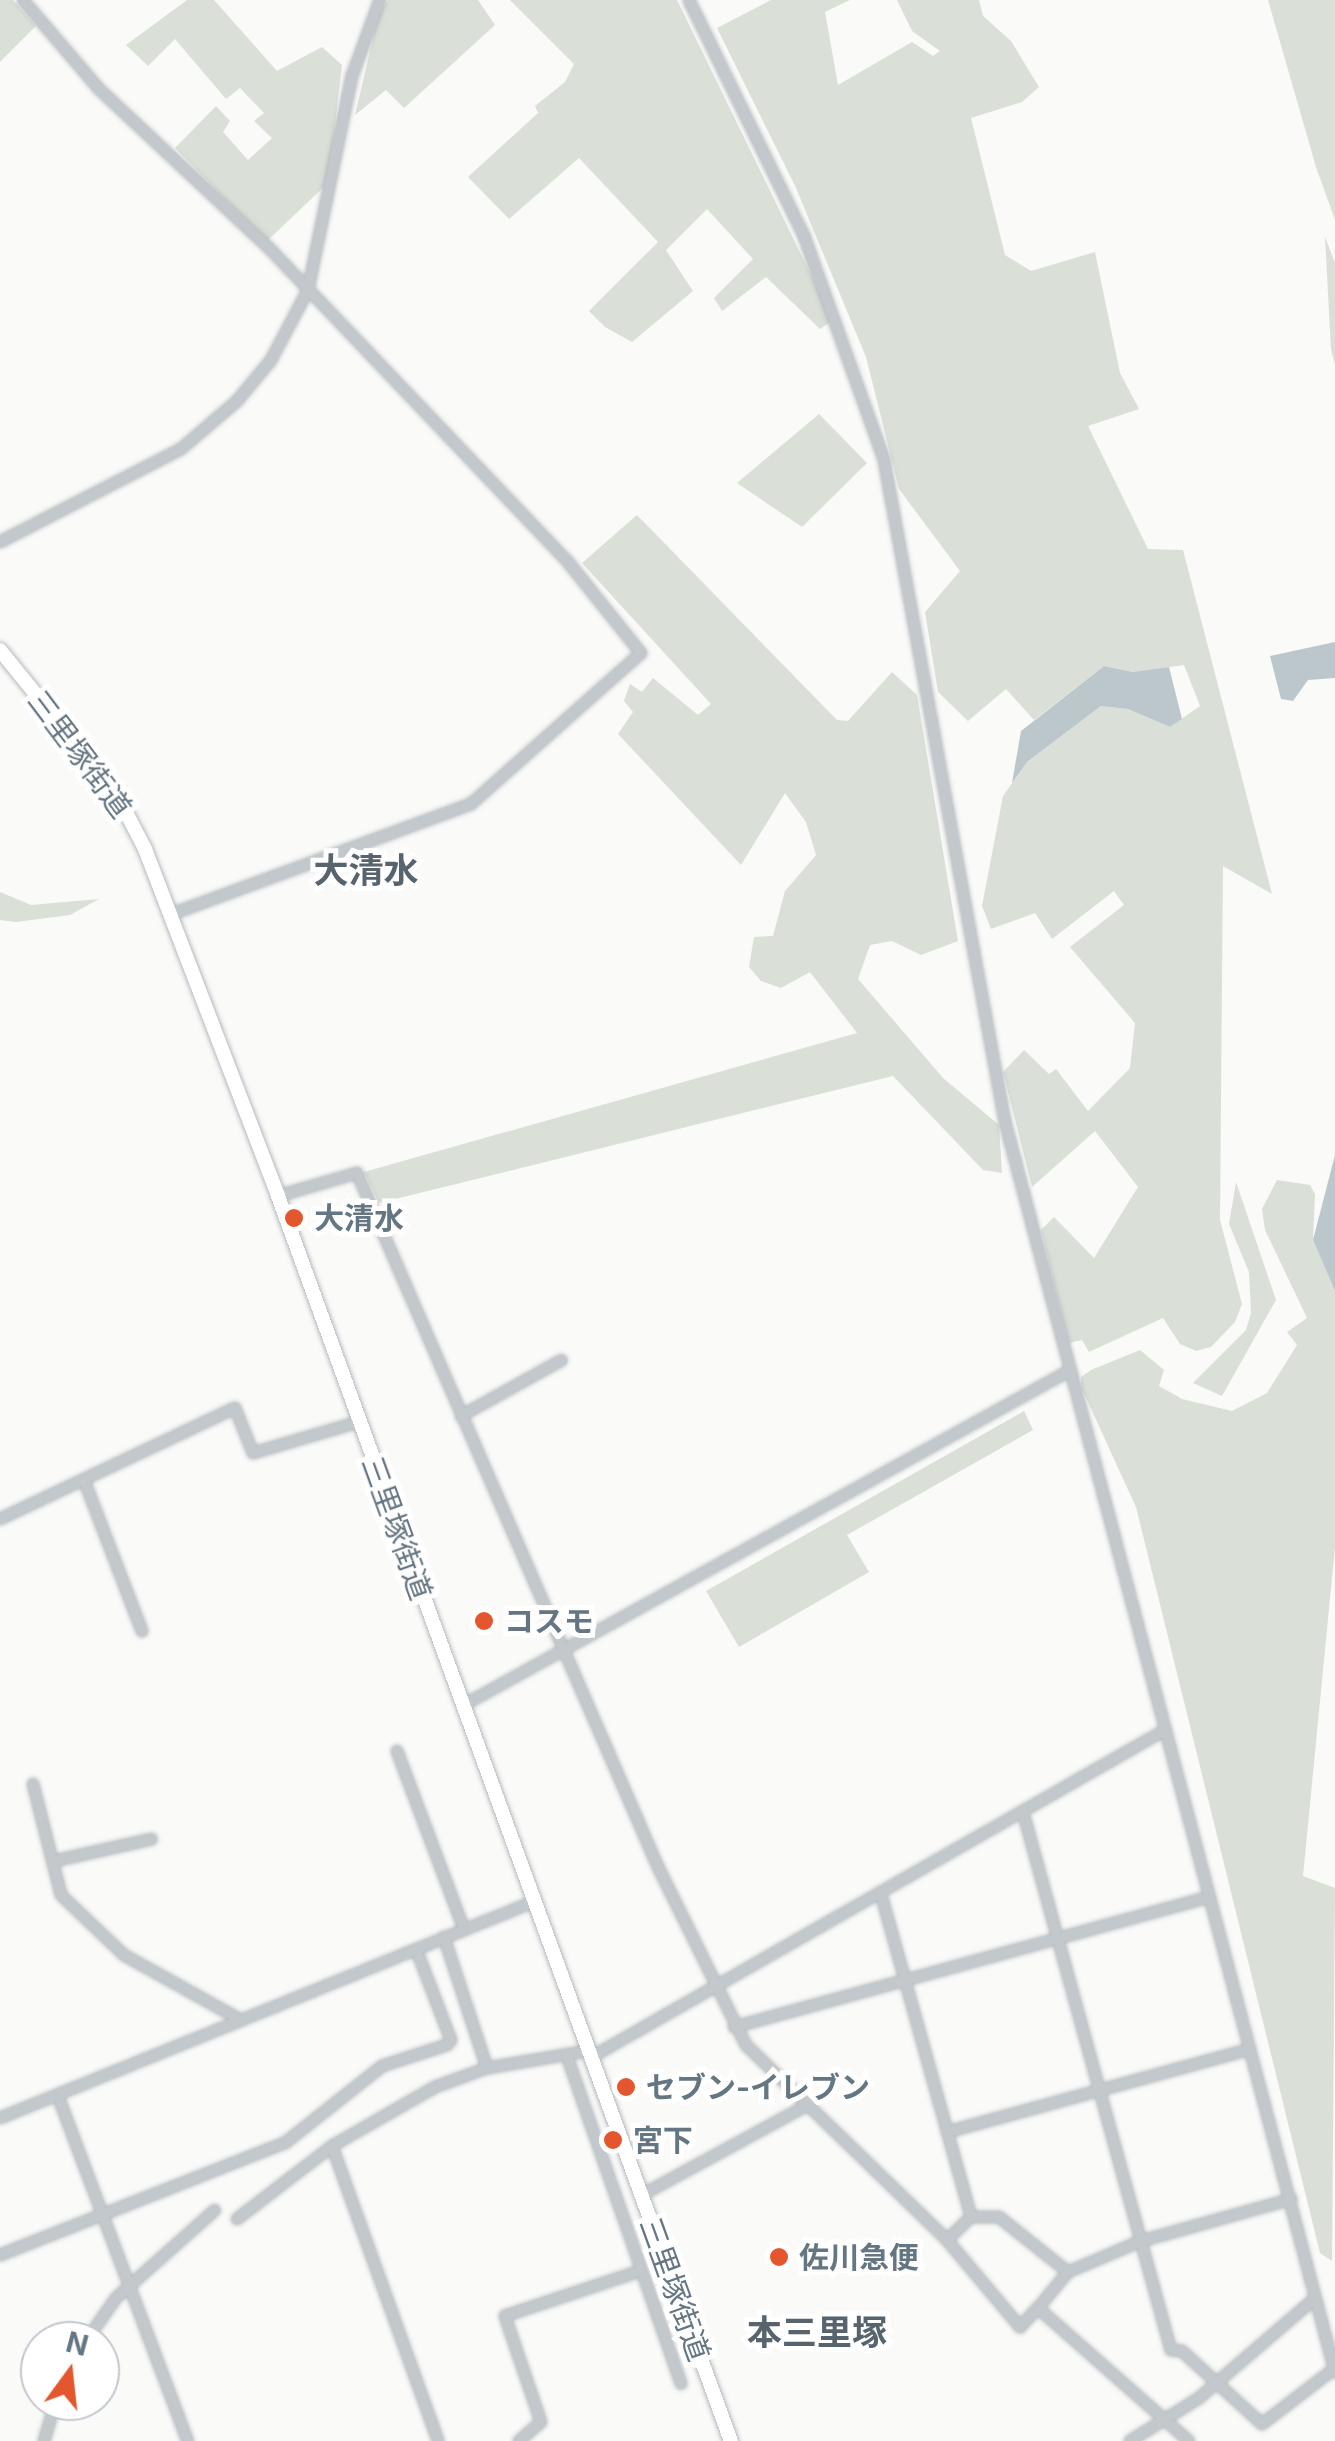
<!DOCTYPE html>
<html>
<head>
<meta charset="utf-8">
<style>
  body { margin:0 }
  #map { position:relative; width:1335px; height:2441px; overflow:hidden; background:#fafaf8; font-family:Inter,"Noto Sans JP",sans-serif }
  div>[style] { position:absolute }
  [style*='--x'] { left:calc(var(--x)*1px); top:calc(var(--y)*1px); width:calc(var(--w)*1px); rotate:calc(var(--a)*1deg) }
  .green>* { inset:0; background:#dadfd7 }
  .water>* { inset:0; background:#bbc7cb }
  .roads { filter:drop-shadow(0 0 2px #b5babe) drop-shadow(0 0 2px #b5babe) }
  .minor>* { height:10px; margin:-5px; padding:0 5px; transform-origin:5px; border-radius:5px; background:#c3c8cc }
  .major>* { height:14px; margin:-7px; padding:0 7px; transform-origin:7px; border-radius:7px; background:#fff }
  .dots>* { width:28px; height:28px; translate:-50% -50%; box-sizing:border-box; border:5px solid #fff; border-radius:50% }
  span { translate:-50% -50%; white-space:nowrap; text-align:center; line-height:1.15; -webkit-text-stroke:10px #fff; paint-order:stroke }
  .street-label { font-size:30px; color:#657683 }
  .poi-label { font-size:30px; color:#657683; font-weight:700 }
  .left { translate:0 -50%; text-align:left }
  .quarter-label { font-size:35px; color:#57646e; font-weight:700 }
  .north { position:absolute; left:20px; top:2321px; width:100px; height:100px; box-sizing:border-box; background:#fff; border:2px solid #c1c8cd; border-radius:50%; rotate:15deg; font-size:28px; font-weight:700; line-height:40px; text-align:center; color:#657683 }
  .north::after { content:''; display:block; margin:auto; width:35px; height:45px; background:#e4572e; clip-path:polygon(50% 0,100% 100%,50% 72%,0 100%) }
</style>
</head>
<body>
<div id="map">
  <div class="green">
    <div style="clip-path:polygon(0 0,13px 0,36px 26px,0 62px)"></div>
    <div style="clip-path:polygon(187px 0,214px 0,277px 71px,322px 47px,342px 65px,328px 183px,267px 241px,175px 148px,216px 106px,230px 121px,223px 132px,248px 160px,272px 138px,254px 121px,264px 113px,240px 88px,226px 99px,175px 39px,148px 66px,126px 45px)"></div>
    <div style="clip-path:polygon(388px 0,478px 0,495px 25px,404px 108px,386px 90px,355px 115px,378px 17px)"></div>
    <div style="clip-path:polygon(510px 0,677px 0,833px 320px,820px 329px,766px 277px,722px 311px,714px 298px,753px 259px,707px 209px,666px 250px,693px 291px,632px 342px,605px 327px,589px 311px,658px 242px,579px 158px,509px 219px,468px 177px,538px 113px,535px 106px,565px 82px,574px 64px)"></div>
    <div style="clip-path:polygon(771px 0,850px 0,825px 12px,838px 85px,912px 42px,933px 56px,940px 51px,912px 31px,897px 0,979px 0,983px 16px,1011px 41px,1039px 87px,1022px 102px,971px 118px,1005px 255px,1031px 271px,1095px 252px,1120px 373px,1139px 409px,1088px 426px,1148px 549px,1183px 550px,1272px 894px,1223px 866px,1220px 1220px,1242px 1304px,1235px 1322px,1211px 1347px,1196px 1351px,1180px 1344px,1163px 1318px,1089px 1352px,1082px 1340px,1069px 1343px,1041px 1230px,1054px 1217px,1094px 1258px,1138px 1187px,1095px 1131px,1032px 1187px,1003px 1072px,1024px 1050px,1049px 1074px,1056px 1069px,1088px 1111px,1130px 1068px,1135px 1023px,1070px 947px,1124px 905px,1114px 891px,1052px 939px,1035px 913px,991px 929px,982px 906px,1003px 796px,1027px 762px,1101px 706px,1128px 709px,1170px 727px,1200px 706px,1184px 665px,1133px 672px,1104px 666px,1034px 720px,1006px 689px,968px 721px,938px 692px,925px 612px,960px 571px,899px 489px,866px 357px,796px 188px,717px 28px)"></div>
    <div style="clip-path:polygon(1268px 0,1335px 0,1335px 220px,1316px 167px)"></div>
    <div style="clip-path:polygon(1325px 237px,1335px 263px,1335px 365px,1331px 349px)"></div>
    <div style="clip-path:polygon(819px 414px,867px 463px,802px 527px,737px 483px)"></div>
    <div style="clip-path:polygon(637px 515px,837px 720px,848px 721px,892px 672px,917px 695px,958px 941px,921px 955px,892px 941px,870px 945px,858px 979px,943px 1078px,999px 1125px,1002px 1173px,983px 1170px,893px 1076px,379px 1203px,364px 1172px,857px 1033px,810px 972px,781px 988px,761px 981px,749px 967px,754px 937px,773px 936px,785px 891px,816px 855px,806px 822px,785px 793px,741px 865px,618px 734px,633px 712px,624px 701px,630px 684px,642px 692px,653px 678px,698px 715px,711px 704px,582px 563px)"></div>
    <div style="clip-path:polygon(0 892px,31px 905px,99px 899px,70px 915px,16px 922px,0 920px)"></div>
    <div style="clip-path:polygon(1277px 1180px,1310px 1185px,1315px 1194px,1313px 1240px,1335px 1291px,1335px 1547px,1303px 1876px,1335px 1888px,1332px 2261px,1320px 2253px,1136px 1507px,1081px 1387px,1081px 1377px,1091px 1370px,1140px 1350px,1164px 1370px,1159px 1386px,1182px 1399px,1232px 1411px,1267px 1393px,1297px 1345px,1287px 1332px,1307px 1318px,1265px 1230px,1262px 1209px)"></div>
    <div style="clip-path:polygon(1236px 1182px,1276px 1300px,1222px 1396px,1193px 1383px,1246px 1330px,1251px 1313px,1249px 1272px,1229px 1224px)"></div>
    <div style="clip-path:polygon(1024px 1411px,1033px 1430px,847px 1535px,869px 1572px,739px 1647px,706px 1591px)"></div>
  </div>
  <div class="water">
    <div style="clip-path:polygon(1335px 642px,1335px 678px,1308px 680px,1293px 701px,1281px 699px,1270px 656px)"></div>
    <div style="clip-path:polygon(1104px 666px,1133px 672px,1169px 667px,1182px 719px,1170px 727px,1128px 709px,1101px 706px,1027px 762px,1012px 783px,1021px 731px)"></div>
    <div style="clip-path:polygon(1335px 1155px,1335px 1291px,1313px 1240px)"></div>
  </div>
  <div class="roads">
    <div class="minor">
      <div style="--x:23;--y:0;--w:117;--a:49.5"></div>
      <div style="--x:99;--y:89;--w:233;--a:43.1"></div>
      <div style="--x:269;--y:248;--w:434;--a:46.4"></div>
      <div style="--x:568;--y:562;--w:117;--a:51.3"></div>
      <div style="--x:641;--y:653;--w:227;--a:138.4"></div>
      <div style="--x:471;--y:804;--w:321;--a:159.8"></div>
      <div style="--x:689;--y:0;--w:263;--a:64"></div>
      <div style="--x:804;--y:236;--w:238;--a:70.3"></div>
      <div style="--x:884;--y:460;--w:673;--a:79.64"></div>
      <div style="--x:1005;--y:1122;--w:1293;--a:75.21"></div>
      <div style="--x:0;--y:542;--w:203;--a:-27.2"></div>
      <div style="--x:181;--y:449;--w:74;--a:-40.6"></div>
      <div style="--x:237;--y:401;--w:53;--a:-50.3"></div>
      <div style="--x:271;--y:360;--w:79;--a:-62.1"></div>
      <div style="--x:308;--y:290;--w:218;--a:-78.4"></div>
      <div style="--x:352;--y:76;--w:81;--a:-69.8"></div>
      <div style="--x:278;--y:1196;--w:82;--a:-16.2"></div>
      <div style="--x:357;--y:1173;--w:756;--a:66.55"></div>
      <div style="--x:658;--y:1867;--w:199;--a:63.7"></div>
      <div style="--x:746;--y:2045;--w:280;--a:44.1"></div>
      <div style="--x:947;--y:2240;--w:114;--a:50"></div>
      <div style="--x:1020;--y:2327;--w:26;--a:-47"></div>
      <div style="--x:1038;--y:2308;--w:201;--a:41.4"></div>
      <div style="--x:461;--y:1416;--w:115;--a:-29"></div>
      <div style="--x:84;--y:1480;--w:162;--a:69"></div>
      <div style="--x:0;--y:1519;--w:260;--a:-25.3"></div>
      <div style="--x:235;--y:1408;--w:48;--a:68.2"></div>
      <div style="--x:253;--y:1453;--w:109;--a:-16.4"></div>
      <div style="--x:462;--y:1706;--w:691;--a:-28.9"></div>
      <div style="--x:397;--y:1751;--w:190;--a:69.4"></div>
      <div style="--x:33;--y:1784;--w:114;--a:75.8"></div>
      <div style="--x:61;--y:1895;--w:87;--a:43.6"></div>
      <div style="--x:124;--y:1955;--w:132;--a:29.1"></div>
      <div style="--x:1023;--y:1812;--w:558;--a:74.62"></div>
      <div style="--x:1171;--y:2350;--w:11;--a:5"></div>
      <div style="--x:1182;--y:2351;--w:108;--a:42.4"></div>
      <div style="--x:1262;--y:2424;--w:91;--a:-37.4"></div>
      <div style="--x:54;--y:1861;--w:100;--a:-12.7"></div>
      <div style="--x:881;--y:1894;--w:335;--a:74.4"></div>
      <div style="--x:444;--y:1937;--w:138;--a:71.8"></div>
      <div style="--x:734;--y:2027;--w:493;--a:-15.3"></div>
      <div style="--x:567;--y:2056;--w:347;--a:70.8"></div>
      <div style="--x:590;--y:2058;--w:662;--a:-29.7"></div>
      <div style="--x:58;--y:2096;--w:369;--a:69.4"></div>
      <div style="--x:0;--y:2118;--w:575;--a:-22.06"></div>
      <div style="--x:947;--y:2132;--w:314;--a:-15.3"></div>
      <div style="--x:332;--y:2146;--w:313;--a:70.2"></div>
      <div style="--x:640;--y:2196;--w:187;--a:-28.5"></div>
      <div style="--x:237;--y:2219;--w:120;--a:-37.5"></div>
      <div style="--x:332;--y:2146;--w:119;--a:-29.8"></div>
      <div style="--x:435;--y:2087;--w:55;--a:-20.1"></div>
      <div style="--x:487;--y:2068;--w:101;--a:-9.6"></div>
      <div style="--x:947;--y:2240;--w:33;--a:-44"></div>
      <div style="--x:971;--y:2217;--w:28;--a:0"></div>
      <div style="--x:999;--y:2217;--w:88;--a:38.6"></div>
      <div style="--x:1068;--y:2272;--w:47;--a:129.8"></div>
      <div style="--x:0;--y:2255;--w:306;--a:-21.5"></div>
      <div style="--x:285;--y:2143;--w:124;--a:-38.4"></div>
      <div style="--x:382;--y:2066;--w:68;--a:-17.9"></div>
      <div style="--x:447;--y:2045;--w:6;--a:-51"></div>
      <div style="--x:451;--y:2040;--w:97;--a:-111"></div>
      <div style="--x:1068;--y:2272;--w:79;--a:-23"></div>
      <div style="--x:1141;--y:2241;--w:156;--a:-15.6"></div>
      <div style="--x:86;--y:2341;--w:52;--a:-55.1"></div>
      <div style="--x:116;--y:2298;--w:132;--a:-41.6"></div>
      <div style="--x:44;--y:2441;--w:42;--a:-73.3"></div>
      <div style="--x:519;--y:2441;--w:29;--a:-41"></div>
      <div style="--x:541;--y:2422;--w:112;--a:-108.8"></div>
      <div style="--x:505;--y:2316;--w:142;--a:-18.4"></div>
      <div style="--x:1130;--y:2441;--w:81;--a:-31.9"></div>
      <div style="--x:1199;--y:2398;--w:152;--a:-40.7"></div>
    </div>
    <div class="major">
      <div style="--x:0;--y:650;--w:184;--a:51"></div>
      <div style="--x:116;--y:793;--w:63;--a:62.6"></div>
      <div style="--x:145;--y:849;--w:372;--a:69"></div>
      <div style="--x:278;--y:1196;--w:1325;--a:70.01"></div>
    </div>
  </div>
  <div class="dots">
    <div style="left:294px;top:1218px;background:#e4572e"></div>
    <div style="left:484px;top:1621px;background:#e4572e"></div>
    <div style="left:626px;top:2087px;background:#e4572e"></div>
    <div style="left:613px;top:2140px;background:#e4572e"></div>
    <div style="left:779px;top:2257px;background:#e4572e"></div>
  </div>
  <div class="street-label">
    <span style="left:80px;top:754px;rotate:53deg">三里塚街道</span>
    <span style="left:397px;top:1528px;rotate:70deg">三里塚街道</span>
    <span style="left:675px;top:2289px;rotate:70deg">三里塚街道</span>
  </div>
  <div class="poi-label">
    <span class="left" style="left:314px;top:1218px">大清水</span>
    <span class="left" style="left:504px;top:1621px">コスモ</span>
    <span class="left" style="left:646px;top:2087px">セブン-イレブン</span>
    <span class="left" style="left:633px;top:2140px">宮下</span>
    <span class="left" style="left:799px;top:2257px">佐川急便</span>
  </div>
  <div class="quarter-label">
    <span style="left:366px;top:870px">大清水</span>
    <span style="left:817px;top:2332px">本三里塚</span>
  </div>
  <div class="north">N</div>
</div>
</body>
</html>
